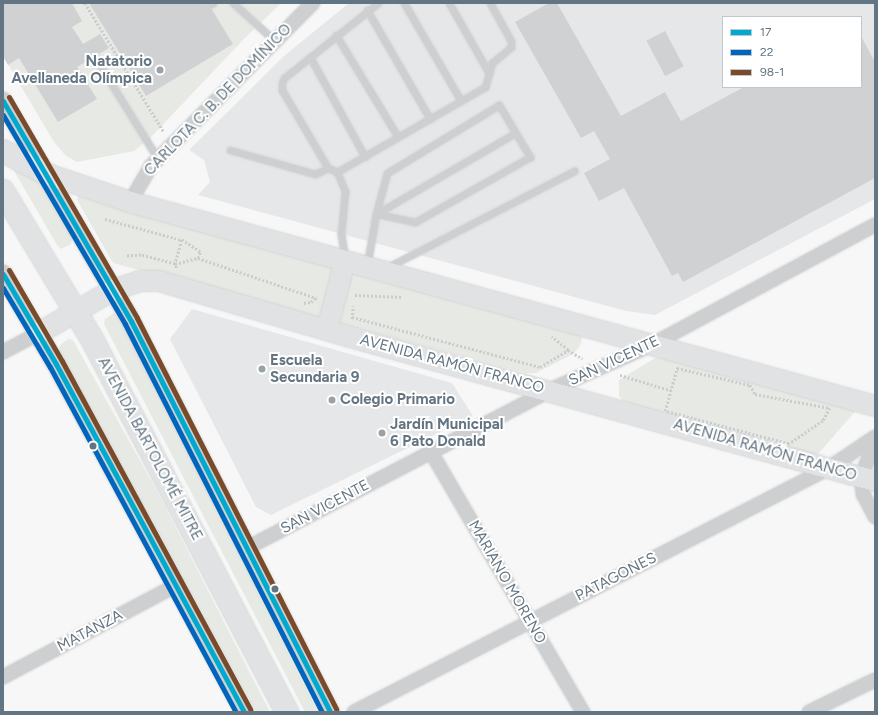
<!DOCTYPE html>
<html>
<head>
<meta charset="utf-8">
<style>
  body { margin:0 }
  #map { position:relative; width:878px; height:715px; overflow:hidden; background:#f7f7f7; font-family:Figtree,sans-serif }
  div>[style] { position:absolute }
  [style*='--x'] { left:calc(var(--x)*1px); top:calc(var(--y)*1px); width:calc(var(--w)*1px); rotate:calc(var(--a)*1deg) }
  .built>* { inset:0; background:#e6e7e8 }
  .green>* { inset:0; background:#e6e9e4 }
  .building>* { inset:0; background:#cfd1d2; transform-origin:0 0 }
  .path>* { height:2.5px; margin-top:-1.25px; transform-origin:0; background:repeating-linear-gradient(90deg,#cbcccc 0 2px,transparent 0 4px) }
  .roads { filter:drop-shadow(0 0 1px #d4d5d6) drop-shadow(0 0 1px #d4d5d6) }
  .service>* { height:7px; margin:-3.5px; padding:0 3.5px; transform-origin:3.5px; border-radius:3.5px; background:#cecfd0 }
  .minor>* { height:14px; margin:-7px; padding:0 7px; transform-origin:7px; border-radius:7px; background:#cecfd0 }
  .tertiary>* { height:18px; margin:-9px; padding:0 9px; transform-origin:9px; border-radius:9px; background:#cecfd0 }
  .secondary>* { height:20px; margin:-10px; padding:0 10px; transform-origin:10px; border-radius:10px; background:#e1e2e3 }
  .primary>* { height:22px; margin:-11px; padding:0 11px; transform-origin:11px; border-radius:11px; background:#e1e2e3 }
  .bus-1>* { height:5px; margin:-2.5px; padding:0 2.5px; transform-origin:2.5px; border-radius:2.5px; background:#00a9ce }
  .bus-2>* { height:5px; margin:-2.5px; padding:0 2.5px; transform-origin:2.5px; border-radius:2.5px; background:#0065bd }
  .bus-3>* { height:5px; margin:-2.5px; padding:0 2.5px; transform-origin:2.5px; border-radius:2.5px; background:#7a4b2a }
  .dots>* { width:11px; height:11px; translate:-50% -50%; box-sizing:border-box; border:2px solid #fff; border-radius:50% }
  span { translate:-50% -50%; white-space:nowrap; text-align:center; line-height:1.15; -webkit-text-stroke:4px #fff; paint-order:stroke }
  .poi-label { font-size:15px; color:#637582; font-weight:700 }
  .right { translate:-100% -50%; text-align:right }
  .left { translate:0 -50%; text-align:left }
  .street-label { font-size:15px; color:#637582 }
  .frame { position:absolute; inset:0; border:4px solid #637582; pointer-events:none }
  .legend { position:absolute; left:722px; top:16px; width:140px; height:72px; box-sizing:border-box; background:#fff; border:1px solid #c1c8cd; margin:0; padding:5px 7px; list-style:none; font-size:12px; color:#637582 }
  .legend li { display:flex; align-items:center; gap:8px; height:20px }
  .legend b { width:20px; border:1px solid #c1c8cd }
</style>
</head>
<body>
<div id="map">
  <div class="built">
    <div style="clip-path:polygon(evenodd,349px 3px,875px 3px,875px 199px,655px 315px,626px 311px,198px 195px,210px 182px,204px 160px,189px 150px,284px 56px,349px 3px,723px 17px,861px 17px,861px 87px,723px 87px,723px 17px)"></div>
    <div style="clip-path:polygon(192px 309px,452px 383px,473px 416px,271px 515px,256px 507px,170px 339px)"></div>
  </div>
  <div class="green">
    <div style="clip-path:polygon(3px 3px,281px 3px,242px 41px,151px 137px,134px 151px,77px 162px,66px 156px,54px 142px,3px 56px)"></div>
    <div style="clip-path:polygon(10px 164px,40px 178px,72px 236px,71px 244px,61px 249px,57px 245px)"></div>
    <div style="clip-path:polygon(82px 195px,577px 331px,582px 338px,580px 346px,573px 354px,536px 373px,526px 373px,113px 263px,77px 200px,78px 196px)"></div>
    <div style="clip-path:polygon(114px 313px,118px 314px,318px 712px,305px 712px,104px 324px,105px 319px)"></div>
    <div style="clip-path:polygon(68px 339px,73px 340px,159px 495px,270px 712px,256px 712px,59px 350px,60px 345px)"></div>
    <div style="clip-path:polygon(655px 358px,667px 358px,859px 407px,819px 453px,811px 455px,625px 404px,619px 396px,619px 380px)"></div>
  </div>
  <div class="building">
    <div style="clip-path:polygon(3px 3px,72px 3px,82px 21px,72px 27px,83px 44px,100px 34px,109px 48px,77px 67px,97px 99px,58px 122px,19px 58px,8px 65px,3px 56px)"></div>
    <div style="clip-path:polygon(89px 3px,208px 3px,233px 44px,146px 96px)"></div>
    <div style="clip-path:polygon(549px 3px,557px 3px,621px 116px,665px 92px,681px 121px,744px 87px,861px 87px,861px 36px,875px 62px,875px 178px,683px 282px,678px 273px,672px 276px,624px 188px,599px 201px,584px 173px,610px 159px,594px 131px,581px 138px,515px 22px)"></div>
    <div style="left:665px;top:31px;width:40px;height:21px;rotate:62deg"></div>
  </div>
  <div class="path">
    <div style="--x:85;--y:3;--w:151;--a:58.5"></div>
    <div style="--x:105;--y:219;--w:80;--a:15.3"></div>
    <div style="--x:182;--y:240;--w:25;--a:106"></div>
    <div style="--x:175;--y:264;--w:35;--a:-165"></div>
    <div style="--x:141;--y:255;--w:15;--a:176"></div>
    <div style="--x:198;--y:258;--w:125;--a:18.7"></div>
    <div style="--x:176;--y:268;--w:4;--a:-104"></div>
    <div style="--x:175;--y:264;--w:24;--a:-15"></div>
    <div style="--x:198;--y:258;--w:6;--a:-72"></div>
    <div style="--x:200;--y:252;--w:22;--a:-146"></div>
    <div style="--x:355;--y:295;--w:47;--a:2.4"></div>
    <div style="--x:304;--y:303;--w:7;--a:-8"></div>
    <div style="--x:311;--y:302;--w:8;--a:-40"></div>
    <div style="--x:352;--y:317;--w:195;--a:14.9"></div>
    <div style="--x:540;--y:367;--w:33;--a:-31"></div>
    <div style="--x:568;--y:350;--w:21;--a:-141"></div>
    <div style="--x:352;--y:319;--w:13;--a:-86"></div>
    <div style="--x:568;--y:350;--w:17;--a:31"></div>
    <div style="--x:677;--y:368;--w:75;--a:13.1"></div>
    <div style="--x:750;--y:385;--w:10;--a:61"></div>
    <div style="--x:755;--y:394;--w:76;--a:10.6"></div>
    <div style="--x:830;--y:408;--w:15;--a:118"></div>
    <div style="--x:823;--y:421;--w:41;--a:145.9"></div>
    <div style="--x:789;--y:444;--w:128;--a:-165.1"></div>
    <div style="--x:665;--y:411;--w:45;--a:-74.4"></div>
    <div style="--x:620;--y:375;--w:55;--a:16.8"></div>
  </div>
  <div class="roads">
    <div class="service">
      <div style="--x:233;--y:3;--w:55;--a:42.1"></div>
      <div style="--x:378;--y:3;--w:120;--a:141.4"></div>
      <div style="--x:284;--y:78;--w:5;--a:112"></div>
      <div style="--x:282;--y:83;--w:7;--a:90"></div>
      <div style="--x:282;--y:90;--w:91;--a:59.5"></div>
      <div style="--x:328;--y:168;--w:10;--a:24"></div>
      <div style="--x:337;--y:172;--w:171;--a:-29.9"></div>
      <div style="--x:485;--y:87;--w:25;--a:-74"></div>
      <div style="--x:492;--y:63;--w:25;--a:-40"></div>
      <div style="--x:511;--y:47;--w:6;--a:-90"></div>
      <div style="--x:511;--y:41;--w:43;--a:-118.9"></div>
      <div style="--x:404;--y:3;--w:113;--a:59.8"></div>
      <div style="--x:449;--y:3;--w:81;--a:60.3"></div>
      <div style="--x:211;--y:4;--w:2;--a:-27"></div>
      <div style="--x:367;--y:10;--w:126;--a:60"></div>
      <div style="--x:336;--y:35;--w:119;--a:58.7"></div>
      <div style="--x:310;--y:57;--w:114;--a:61.2"></div>
      <div style="--x:96;--y:59;--w:118;--a:58.2"></div>
      <div style="--x:499;--y:105;--w:61;--a:59.2"></div>
      <div style="--x:530;--y:157;--w:132;--a:150.5"></div>
      <div style="--x:415;--y:222;--w:40;--a:-168"></div>
      <div style="--x:376;--y:214;--w:42;--a:-75"></div>
      <div style="--x:387;--y:173;--w:131;--a:-31.3"></div>
      <div style="--x:230;--y:150;--w:88;--a:15.8"></div>
      <div style="--x:315;--y:174;--w:14;--a:-25"></div>
      <div style="--x:337;--y:172;--w:21;--a:67"></div>
      <div style="--x:345;--y:191;--w:43;--a:95.3"></div>
      <div style="--x:341;--y:234;--w:25;--a:81"></div>
      <div style="--x:367;--y:265;--w:52;--a:-80"></div>
      <div style="--x:376;--y:214;--w:161;--a:-30.2"></div>
      <div style="--x:386;--y:268;--w:212;--a:-27.3"></div>
    </div>
    <div class="minor">
      <div style="--x:130;--y:202;--w:42;--a:-59.7"></div>
      <div style="--x:151;--y:166;--w:230;--a:-45.2"></div>
      <div style="--x:3;--y:352;--w:41;--a:-27.8"></div>
      <div style="--x:875;--y:451;--w:8;--a:135"></div>
      <div style="--x:869;--y:457;--w:22;--a:112"></div>
      <div style="--x:861;--y:477;--w:17;--a:83"></div>
      <div style="--x:863;--y:494;--w:26;--a:62"></div>
      <div style="--x:431;--y:452;--w:301;--a:59.7"></div>
      <div style="--x:245;--y:549;--w:344;--a:-27.5"></div>
      <div style="--x:550;--y:390;--w:111;--a:-24"></div>
      <div style="--x:651;--y:345;--w:254;--a:-28.2"></div>
      <div style="--x:3;--y:677;--w:197;--a:-27.9"></div>
      <div style="--x:354;--y:712;--w:534;--a:-27.19"></div>
      <div style="--x:829;--y:468;--w:55;--a:-34"></div>
      <div style="--x:809;--y:712;--w:73;--a:-25.9"></div>
    </div>
    <div class="tertiary">
      <div style="--x:3;--y:101;--w:255;--a:59.8"></div>
      <div style="--x:131;--y:321;--w:439;--a:63"></div>
      <div style="--x:3;--y:274;--w:104;--a:59.5"></div>
      <div style="--x:56;--y:364;--w:396;--a:61.6"></div>
    </div>
    <div class="secondary">
      <div style="--x:47;--y:174;--w:88;--a:18.6"></div>
      <div style="--x:130;--y:202;--w:772;--a:15.31"></div>
      <div style="--x:327;--y:330;--w:71;--a:-75.4"></div>
      <div style="--x:39;--y:333;--w:86;--a:-30.2"></div>
      <div style="--x:113;--y:290;--w:28;--a:-18"></div>
      <div style="--x:140;--y:281;--w:19;--a:0"></div>
      <div style="--x:159;--y:281;--w:199;--a:16.3"></div>
      <div style="--x:350;--y:337;--w:544;--a:15.34"></div>
    </div>
    <div class="primary">
      <div style="--x:3;--y:151;--w:50;--a:27.6"></div>
      <div style="--x:3;--y:191;--w:175;--a:59"></div>
      <div style="--x:93;--y:341;--w:419;--a:62.4"></div>
    </div>
  </div>
  <div class="bus-1">
    <div style="--x:3;--y:101;--w:255;--a:59.8"></div>
    <div style="--x:131;--y:321;--w:439;--a:63"></div>
    <div style="--x:3;--y:274;--w:104;--a:59.5"></div>
    <div style="--x:56;--y:364;--w:396;--a:61.6"></div>
  </div>
  <div class="bus-2">
    <div style="--x:3;--y:115;--w:242;--a:59.7"></div>
    <div style="--x:125;--y:324;--w:435;--a:63.1"></div>
    <div style="--x:3;--y:288;--w:92;--a:59.3"></div>
    <div style="--x:50;--y:367;--w:392;--a:61.7"></div>
  </div>
  <div class="bus-3">
    <div style="--x:9;--y:97;--w:255;--a:59.9"></div>
    <div style="--x:137;--y:318;--w:439;--a:63"></div>
    <div style="--x:9;--y:270;--w:105;--a:59.8"></div>
    <div style="--x:62;--y:361;--w:396;--a:61.6"></div>
  </div>
  <div class="dots">
    <div style="left:160px;top:70px;background:#97a2ab"></div>
    <div style="left:262px;top:369px;background:#97a2ab"></div>
    <div style="left:332px;top:400px;background:#97a2ab"></div>
    <div style="left:382px;top:433px;background:#97a2ab"></div>
    <div style="left:93px;top:446px;background:#637582"></div>
    <div style="left:275px;top:589px;background:#637582"></div>
  </div>
  <div class="poi-label">
    <span class="right" style="left:152px;top:70px">Natatorio<br>Avellaneda Olímpica</span>
    <span class="left" style="left:270px;top:369px">Escuela<br>Secundaria 9</span>
    <span class="left" style="left:340px;top:400px">Colegio Primario</span>
    <span class="left" style="left:390px;top:433px">Jardín Municipal<br>6 Pato Donald</span>
  </div>
  <div class="street-label">
    <span style="left:218px;top:100px;rotate:-46deg">CARLOTA C. B. DE DOMÍNICO</span>
    <span style="left:614px;top:361px;rotate:-25deg">SAN VICENTE</span>
    <span style="left:452px;top:364px;rotate:15deg">AVENIDA RAMÓN FRANCO</span>
    <span style="left:150px;top:449px;rotate:62deg">AVENIDA BARTOLOMÉ MITRE</span>
    <span style="left:765px;top:450px;rotate:16deg">AVENIDA RAMÓN FRANCO</span>
    <span style="left:325px;top:507px;rotate:-28deg">SAN VICENTE</span>
    <span style="left:616px;top:577px;rotate:-27deg">PATAGONES</span>
    <span style="left:507px;top:582px;rotate:60deg">MARIANO MORENO</span>
    <span style="left:90px;top:631px;rotate:-28deg">MATANZA</span>
  </div>
  <div class="frame"></div>
  <ul class="legend">
  <li><b style="height:5px;background:#00a9ce"></b>17</li>
  <li><b style="height:5px;background:#0065bd"></b>22</li>
  <li><b style="height:5px;background:#7a4b2a"></b>98-1</li>
  </ul>
</div>
</body>
</html>
